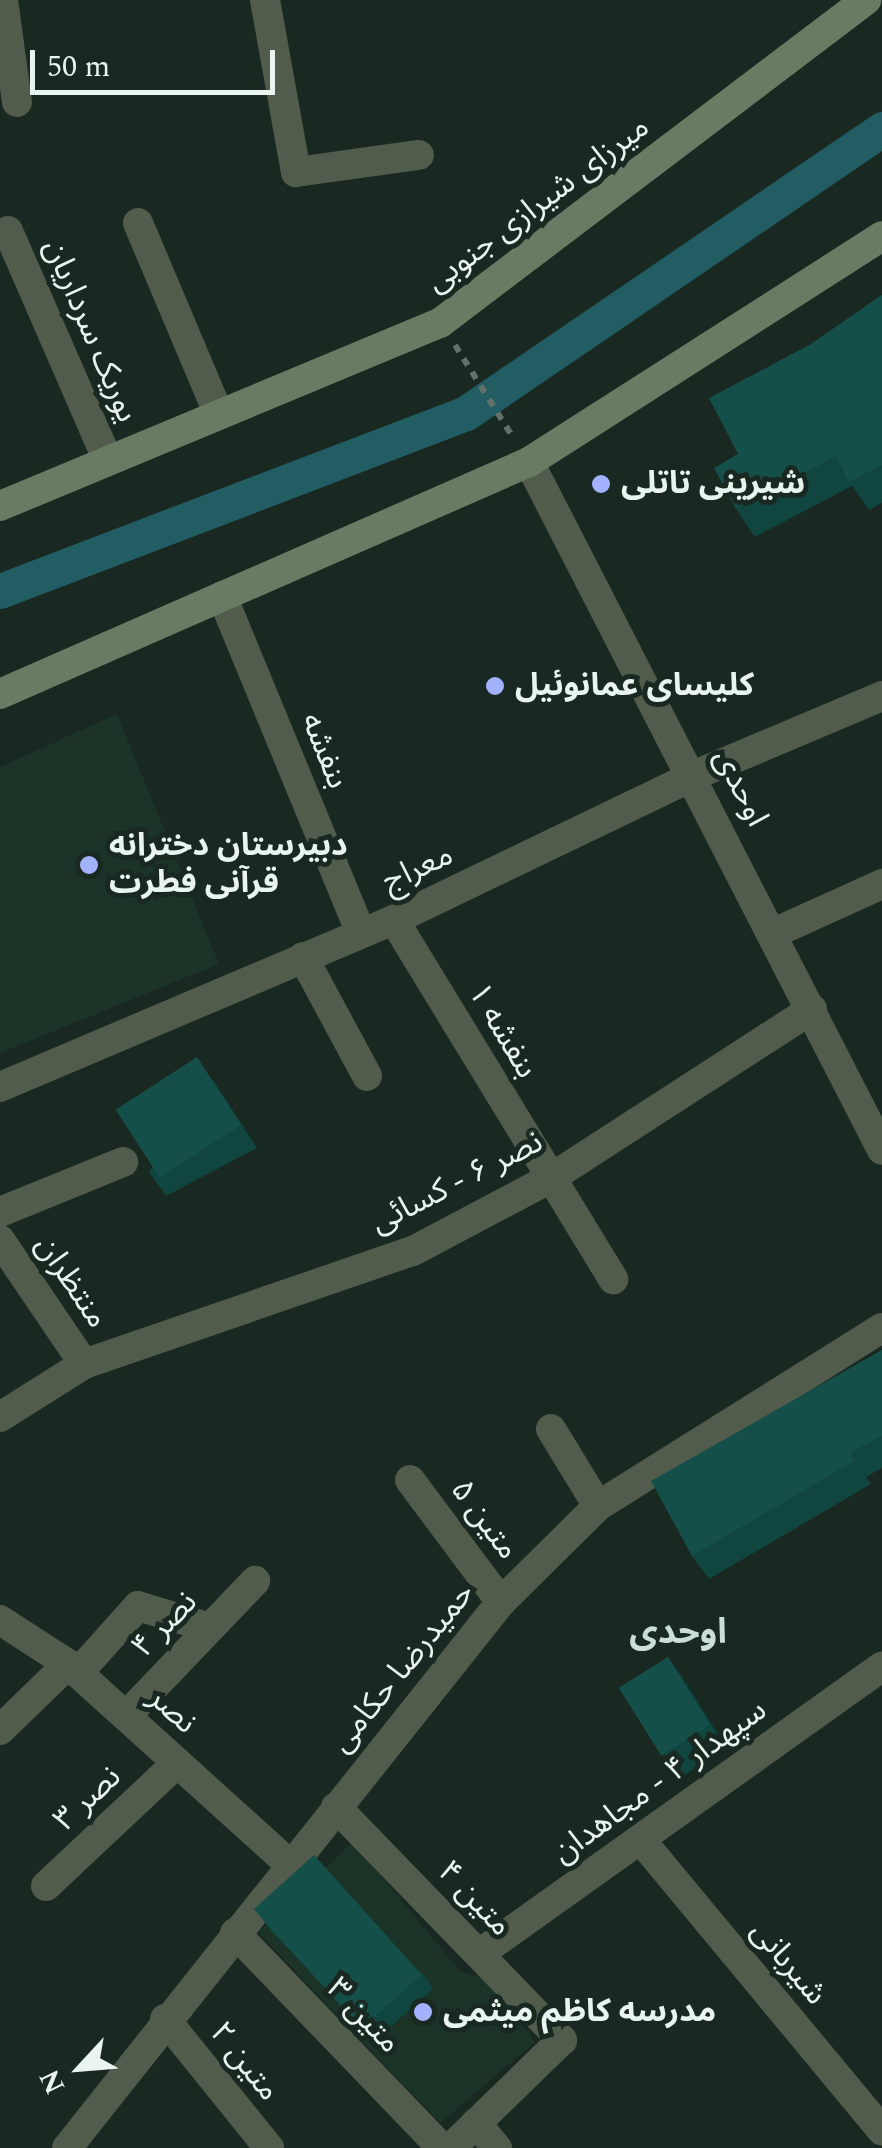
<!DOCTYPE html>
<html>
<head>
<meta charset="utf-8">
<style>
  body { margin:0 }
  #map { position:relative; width:882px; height:2148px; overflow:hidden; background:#192921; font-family:Spectral,"Noto Sans Arabic",serif }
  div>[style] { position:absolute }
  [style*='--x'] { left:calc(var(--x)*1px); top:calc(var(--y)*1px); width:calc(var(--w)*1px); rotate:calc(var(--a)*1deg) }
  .built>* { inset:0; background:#1c3327 }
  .canal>* { height:35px; margin:-17.5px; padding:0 17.5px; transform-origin:17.5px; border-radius:17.5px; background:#225d64 }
  .path>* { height:6px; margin-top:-3px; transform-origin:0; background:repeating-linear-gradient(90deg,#63716a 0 8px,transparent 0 16px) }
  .street>* { height:30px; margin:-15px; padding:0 15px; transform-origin:15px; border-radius:15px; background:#515c4d }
  .secondary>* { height:30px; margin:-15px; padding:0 15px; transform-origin:15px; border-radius:15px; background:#697b63 }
  .wall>* { inset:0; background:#11453f; transform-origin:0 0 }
  .shaded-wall>* { inset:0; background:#0e3833 }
  .building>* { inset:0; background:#145049; transform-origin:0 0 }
  .dots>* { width:28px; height:28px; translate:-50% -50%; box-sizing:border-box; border:5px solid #192921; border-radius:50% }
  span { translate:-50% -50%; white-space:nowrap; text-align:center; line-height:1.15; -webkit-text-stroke:10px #192921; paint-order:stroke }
  .street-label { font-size:32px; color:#eaf4ee }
  .poi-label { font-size:32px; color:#eaf4ee; font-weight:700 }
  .left { translate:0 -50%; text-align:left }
  .neighbourhood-label { font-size:35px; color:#cbdfd4; font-weight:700 }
  .north { position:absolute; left:30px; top:2018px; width:100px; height:100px; -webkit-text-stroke:8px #192921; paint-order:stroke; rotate:244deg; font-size:28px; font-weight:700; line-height:40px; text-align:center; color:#eaf4ee }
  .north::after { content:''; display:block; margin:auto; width:35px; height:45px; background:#eaf4ee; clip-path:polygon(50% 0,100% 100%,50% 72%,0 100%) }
  .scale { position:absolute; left:30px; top:50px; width:245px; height:45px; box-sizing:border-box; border:5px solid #eaf4ee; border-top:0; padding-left:12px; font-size:30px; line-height:35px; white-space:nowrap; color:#eaf4ee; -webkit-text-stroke:8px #192921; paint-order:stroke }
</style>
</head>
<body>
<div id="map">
  <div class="built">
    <div style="clip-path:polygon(117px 714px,219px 964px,0 1053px,0 767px)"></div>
    <div style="clip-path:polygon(353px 1842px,460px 1971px,490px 1981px,535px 2042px,440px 2123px,258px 1932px)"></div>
  </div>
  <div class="canal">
    <div style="--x:0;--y:591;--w:499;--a:-20.9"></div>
    <div style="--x:466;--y:413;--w:504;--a:-34.32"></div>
  </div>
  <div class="path">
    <div style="--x:455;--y:345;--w:107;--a:57.9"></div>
  </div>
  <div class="street">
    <div style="--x:3;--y:0;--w:103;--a:82.2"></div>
    <div style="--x:265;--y:0;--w:175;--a:79.8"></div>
    <div style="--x:296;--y:172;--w:124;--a:-7.9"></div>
    <div style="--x:138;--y:223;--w:205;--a:67.1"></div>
    <div style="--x:8;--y:231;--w:249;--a:66.5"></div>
    <div style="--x:529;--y:462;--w:773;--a:62.84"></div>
    <div style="--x:222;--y:596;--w:365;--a:67.6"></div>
    <div style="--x:394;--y:920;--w:421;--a:58.6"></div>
    <div style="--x:774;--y:933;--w:119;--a:-24.4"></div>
    <div style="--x:303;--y:957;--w:135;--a:61.7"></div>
    <div style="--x:0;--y:1087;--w:428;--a:-23"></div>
    <div style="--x:394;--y:920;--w:334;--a:-25.7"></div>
    <div style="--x:695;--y:775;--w:203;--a:-22.9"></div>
    <div style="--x:0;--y:1212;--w:133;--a:-22.1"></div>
    <div style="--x:0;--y:1240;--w:150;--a:55.9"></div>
    <div style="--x:0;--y:1417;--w:99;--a:-32.2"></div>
    <div style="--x:84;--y:1364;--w:348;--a:-19"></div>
    <div style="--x:413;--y:1251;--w:156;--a:-27.9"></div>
    <div style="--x:551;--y:1178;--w:311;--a:-32.9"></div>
    <div style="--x:551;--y:1429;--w:90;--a:58.6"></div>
    <div style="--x:410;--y:1480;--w:152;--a:53.3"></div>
    <div style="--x:0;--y:1620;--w:81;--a:32.9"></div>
    <div style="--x:68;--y:1664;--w:298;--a:42.1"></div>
    <div style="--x:78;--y:1673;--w:90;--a:-48.2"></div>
    <div style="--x:138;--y:1606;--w:75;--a:17"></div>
    <div style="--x:126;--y:1716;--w:187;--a:-46.3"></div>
    <div style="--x:0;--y:1730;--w:95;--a:-44.1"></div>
    <div style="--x:336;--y:1807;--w:325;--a:45.9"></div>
    <div style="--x:562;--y:2040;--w:155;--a:135.8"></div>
    <div style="--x:640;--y:1839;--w:379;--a:50.3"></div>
    <div style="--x:46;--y:1886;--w:180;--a:-43.2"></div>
    <div style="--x:235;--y:1933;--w:298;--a:46.1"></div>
    <div style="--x:479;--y:1954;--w:495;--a:-35.5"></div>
    <div style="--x:165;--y:2019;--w:166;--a:51.1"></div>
    <div style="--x:476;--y:2123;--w:33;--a:50"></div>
    <div style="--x:67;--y:2148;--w:697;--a:-51.52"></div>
    <div style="--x:501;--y:1602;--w:136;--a:-44.7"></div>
    <div style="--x:598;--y:1506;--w:335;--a:-32.1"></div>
  </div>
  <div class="secondary">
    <div style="--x:0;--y:506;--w:477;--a:-22.6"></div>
    <div style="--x:440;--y:323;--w:535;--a:-37.17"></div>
    <div style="--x:0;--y:694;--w:578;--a:-23.68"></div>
    <div style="--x:529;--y:462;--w:419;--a:-32.6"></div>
  </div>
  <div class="wall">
    <div style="clip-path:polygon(882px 295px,882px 503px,869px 510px,852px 486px,755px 537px,736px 509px,811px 344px)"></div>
    <div style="clip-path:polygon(213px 1080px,257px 1148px,166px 1196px,149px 1172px)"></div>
    <div style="clip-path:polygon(882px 1350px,882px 1468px,866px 1477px,871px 1484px,709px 1579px,692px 1556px)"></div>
    <div style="left:668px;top:1657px;width:108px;height:58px;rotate:57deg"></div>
    <div style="clip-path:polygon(260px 1915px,423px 1974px,433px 1989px,376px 2040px,270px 1930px)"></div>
  </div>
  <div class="shaded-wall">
    <div style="clip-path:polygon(668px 1657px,685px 1680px,727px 1748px,711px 1725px)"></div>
  </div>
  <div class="building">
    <div style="clip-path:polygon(882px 295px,882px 465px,849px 482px,836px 456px,736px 509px,714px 468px,738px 454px,709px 398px,811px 344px)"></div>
    <div style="left:197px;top:1057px;width:81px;height:97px;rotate:57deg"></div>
    <div style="clip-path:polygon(882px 1350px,882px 1436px,850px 1453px,854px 1461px,692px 1556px,651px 1481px)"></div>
    <div style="left:668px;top:1657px;width:80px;height:58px;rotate:58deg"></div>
    <div style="left:314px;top:1855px;width:161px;height:81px;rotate:48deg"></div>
  </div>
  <div class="dots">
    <div style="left:601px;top:484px;background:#a3b2fd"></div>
    <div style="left:495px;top:686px;background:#a3b2fd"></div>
    <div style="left:89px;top:865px;background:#a3b2fd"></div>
    <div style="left:423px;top:2012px;background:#a3b2fd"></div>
  </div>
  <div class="street-label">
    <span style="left:538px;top:205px;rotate:-37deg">میرزای شیرازی جنوبی</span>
    <span style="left:90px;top:331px;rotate:67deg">یوریک سرداریان</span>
    <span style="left:324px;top:751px;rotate:68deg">بنفشه</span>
    <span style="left:740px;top:788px;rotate:63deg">اوحدی</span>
    <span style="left:418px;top:869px;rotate:-25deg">معراج</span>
    <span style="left:502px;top:1031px;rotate:59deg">بنفشه ۱</span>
    <span style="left:457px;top:1183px;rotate:-27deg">نصر ۶ - کسائی</span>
    <span style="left:71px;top:1282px;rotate:56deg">منتظران</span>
    <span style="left:484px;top:1520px;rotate:53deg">متین ۵</span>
    <span style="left:165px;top:1625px;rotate:-46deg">نصر ۴</span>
    <span style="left:403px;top:1668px;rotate:-51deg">حمیدرضا حکامی</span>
    <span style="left:172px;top:1711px;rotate:42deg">نصر</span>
    <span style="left:660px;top:1782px;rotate:-36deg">سپهدار ۴ - مجاهدان</span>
    <span style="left:88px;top:1799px;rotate:-43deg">نصر ۳</span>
    <span style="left:474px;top:1899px;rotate:46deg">متین ۴</span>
    <span style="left:788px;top:1963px;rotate:50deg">شیربانی</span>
    <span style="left:363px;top:2016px;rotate:46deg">متین ۳</span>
    <span style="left:244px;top:2062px;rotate:51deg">متین ۲</span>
  </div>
  <div class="poi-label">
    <span class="left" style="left:621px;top:484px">شیرینی تاتلی</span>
    <span class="left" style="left:515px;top:686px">کلیسای عمانوئیل</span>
    <span class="left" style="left:109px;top:865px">دبیرستان دخترانه<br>قرآنی فطرت</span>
    <span class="left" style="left:443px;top:2012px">مدرسه كاظم ميثمى</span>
  </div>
  <div class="neighbourhood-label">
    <span style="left:678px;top:1633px">اوحدی</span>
  </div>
  <div class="north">N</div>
  <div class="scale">50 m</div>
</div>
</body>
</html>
